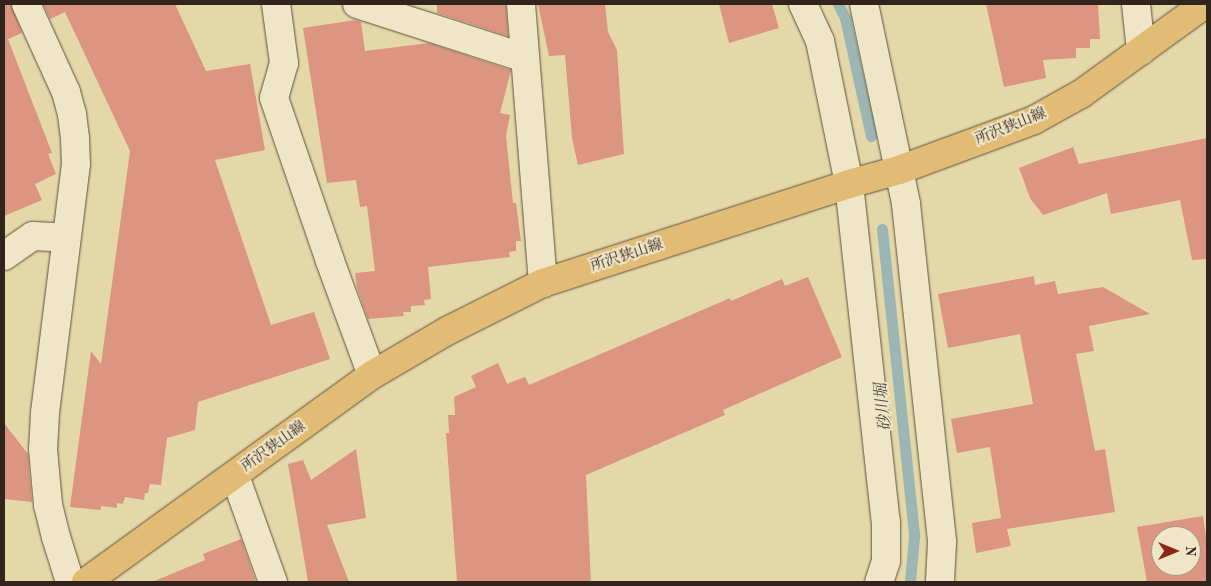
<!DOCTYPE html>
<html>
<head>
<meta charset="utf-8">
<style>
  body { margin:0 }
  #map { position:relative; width:1211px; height:586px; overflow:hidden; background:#e5d8a8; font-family:"Old Standard TT","Noto Serif JP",serif }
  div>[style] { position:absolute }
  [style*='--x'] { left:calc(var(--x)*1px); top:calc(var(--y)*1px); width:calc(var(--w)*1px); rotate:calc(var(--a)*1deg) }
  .stream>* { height:11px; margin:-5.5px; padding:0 5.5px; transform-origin:5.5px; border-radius:5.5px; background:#9cb6b4 }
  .building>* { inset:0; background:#db9580 }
  .roads { filter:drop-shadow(0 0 1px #5d513f) drop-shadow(0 0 1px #5d513f) }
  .minor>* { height:28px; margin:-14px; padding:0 14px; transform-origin:14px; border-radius:14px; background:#eee6c6 }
  .major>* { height:28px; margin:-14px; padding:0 14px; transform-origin:14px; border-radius:14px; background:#e2bc74 }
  span { translate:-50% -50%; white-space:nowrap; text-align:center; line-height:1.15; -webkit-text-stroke:4px #eee6c6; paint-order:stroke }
  .street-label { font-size:15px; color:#30241c }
  .water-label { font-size:16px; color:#4b4842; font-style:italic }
  .frame { position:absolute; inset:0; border:5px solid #30241c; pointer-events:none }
  .north { position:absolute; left:1151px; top:526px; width:50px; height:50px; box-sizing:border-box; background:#eee6c6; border:1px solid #a29882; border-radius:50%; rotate:90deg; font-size:14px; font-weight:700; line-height:20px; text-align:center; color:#30241c }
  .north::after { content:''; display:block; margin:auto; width:18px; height:22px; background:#8f2418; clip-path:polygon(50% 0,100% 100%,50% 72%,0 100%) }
</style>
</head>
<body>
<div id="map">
  <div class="stream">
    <div style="--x:838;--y:4;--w:16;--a:63"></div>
    <div style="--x:845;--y:18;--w:121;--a:77.6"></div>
    <div style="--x:882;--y:229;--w:309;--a:84"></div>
    <div style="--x:914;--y:536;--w:46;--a:95"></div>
  </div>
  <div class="building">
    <div style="clip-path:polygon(4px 4px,11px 4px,22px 33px,8px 39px,52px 153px,48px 154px,56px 174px,35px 184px,42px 200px,4px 216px)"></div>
    <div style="clip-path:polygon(43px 4px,175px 4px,206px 71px,250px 64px,265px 150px,215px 160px,271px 325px,314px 312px,330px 359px,198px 402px,195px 430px,167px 438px,161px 485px,150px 484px,148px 493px,145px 493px,144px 500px,125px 497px,123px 504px,117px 503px,117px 508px,101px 506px,101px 510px,70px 507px,91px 351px,101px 364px,130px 151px,65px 12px,50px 19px)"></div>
    <div style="clip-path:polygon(437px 4px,506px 4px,508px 36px,437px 13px)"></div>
    <div style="clip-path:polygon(538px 4px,605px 4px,608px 32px,617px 50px,624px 154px,578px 165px,572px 138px,565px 55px,549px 56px)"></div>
    <div style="clip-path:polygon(719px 4px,772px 4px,779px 28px,729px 43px)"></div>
    <div style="clip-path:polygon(986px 4px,1098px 4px,1100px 39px,1090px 39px,1090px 48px,1076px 48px,1076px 58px,1043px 60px,1046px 78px,1004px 87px)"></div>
    <div style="clip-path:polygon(355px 20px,361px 22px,365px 51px,429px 43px,511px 70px,500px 113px,510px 115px,506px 136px,513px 203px,516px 203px,521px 241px,516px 241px,516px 251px,509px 252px,510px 257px,428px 267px,431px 299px,424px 300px,425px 305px,411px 306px,411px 312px,403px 312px,404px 316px,368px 319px,357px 288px,355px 273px,375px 271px,367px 206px,360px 207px,356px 180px,327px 183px,303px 28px)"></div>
    <div style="clip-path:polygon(1207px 138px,1207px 259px,1192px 260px,1180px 200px,1111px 214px,1107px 193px,1043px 215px,1030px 198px,1019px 168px,1073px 147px,1079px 164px)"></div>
    <div style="clip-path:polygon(1034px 276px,1035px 285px,1055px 281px,1058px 294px,1103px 287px,1150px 314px,1089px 326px,1094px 351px,1076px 354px,1095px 451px,1105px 449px,1115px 512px,1007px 529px,1011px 546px,976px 553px,972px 523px,1001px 518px,990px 447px,957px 453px,951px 419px,1033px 404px,1020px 334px,948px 348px,938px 294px)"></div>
    <div style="clip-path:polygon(808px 277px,842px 357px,723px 410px,725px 415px,586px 475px,591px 582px,457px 582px,446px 433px,449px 433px,448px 415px,455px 415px,454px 397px,476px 387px,471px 376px,498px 363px,507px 384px,525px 377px,529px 385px,730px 298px,731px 301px,782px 279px,785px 286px)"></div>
    <div style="clip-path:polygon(4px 423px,28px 454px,32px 502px,4px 499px)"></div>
    <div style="clip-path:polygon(356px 449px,366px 518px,327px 525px,349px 582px,308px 582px,288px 464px,303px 460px,311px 480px)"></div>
    <div style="clip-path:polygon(evenodd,1203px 516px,1207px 543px,1207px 582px,1147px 582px,1137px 527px,1203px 516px,1161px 536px,1191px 536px,1191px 566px,1161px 566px,1161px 536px)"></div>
    <div style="clip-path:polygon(241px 539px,256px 582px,152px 582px,205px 560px,203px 554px)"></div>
  </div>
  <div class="roads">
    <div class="minor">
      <div style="--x:26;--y:4;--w:97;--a:65.6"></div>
      <div style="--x:66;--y:92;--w:23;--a:75"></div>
      <div style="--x:72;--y:114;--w:24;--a:83"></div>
      <div style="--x:75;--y:138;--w:26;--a:88"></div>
      <div style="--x:76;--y:164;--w:251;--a:97.1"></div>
      <div style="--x:45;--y:413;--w:36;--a:93"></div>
      <div style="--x:43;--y:449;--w:56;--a:84.9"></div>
      <div style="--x:48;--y:505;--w:33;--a:76"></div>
      <div style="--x:56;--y:537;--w:47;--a:72.7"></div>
      <div style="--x:276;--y:4;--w:60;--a:82.3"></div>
      <div style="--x:284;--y:63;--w:36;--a:106"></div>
      <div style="--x:274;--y:98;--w:172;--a:71"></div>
      <div style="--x:330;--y:261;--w:121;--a:69.8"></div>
      <div style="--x:357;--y:4;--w:176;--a:17.8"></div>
      <div style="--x:521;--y:4;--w:280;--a:85.5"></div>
      <div style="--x:803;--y:4;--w:41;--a:65.3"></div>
      <div style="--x:820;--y:41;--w:146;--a:78.5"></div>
      <div style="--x:849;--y:184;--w:340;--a:83.8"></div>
      <div style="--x:886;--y:522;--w:39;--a:90"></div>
      <div style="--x:886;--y:561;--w:22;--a:108"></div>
      <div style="--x:864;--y:4;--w:204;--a:78.1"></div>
      <div style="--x:906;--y:204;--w:340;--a:83.9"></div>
      <div style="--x:942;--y:542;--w:40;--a:92.9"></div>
      <div style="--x:1136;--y:4;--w:47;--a:83.9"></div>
      <div style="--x:4;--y:256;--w:35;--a:-35"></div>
      <div style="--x:33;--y:236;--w:33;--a:3"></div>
      <div style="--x:235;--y:476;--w:113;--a:70.3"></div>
    </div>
    <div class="major">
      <div style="--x:86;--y:582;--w:353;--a:-35.9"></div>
      <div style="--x:372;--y:375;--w:87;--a:-30.4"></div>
      <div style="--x:447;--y:331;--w:107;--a:-26.6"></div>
      <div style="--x:543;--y:283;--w:322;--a:-17.9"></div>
      <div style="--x:849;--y:184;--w:52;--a:-15.6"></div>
      <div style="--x:899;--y:170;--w:144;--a:-20.3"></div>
      <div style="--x:1034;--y:120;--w:54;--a:-29"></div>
      <div style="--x:1081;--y:94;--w:153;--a:-36"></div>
    </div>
  </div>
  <div class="street-label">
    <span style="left:1011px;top:127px;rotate:-22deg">所沢狭山線</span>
    <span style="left:627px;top:256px;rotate:-18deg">所沢狭山線</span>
    <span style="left:274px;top:447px;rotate:-36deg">所沢狭山線</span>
  </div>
  <div class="water-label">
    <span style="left:884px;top:407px;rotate:-96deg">砂川堀</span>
  </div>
  <div class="frame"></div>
  <div class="north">N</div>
</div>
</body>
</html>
